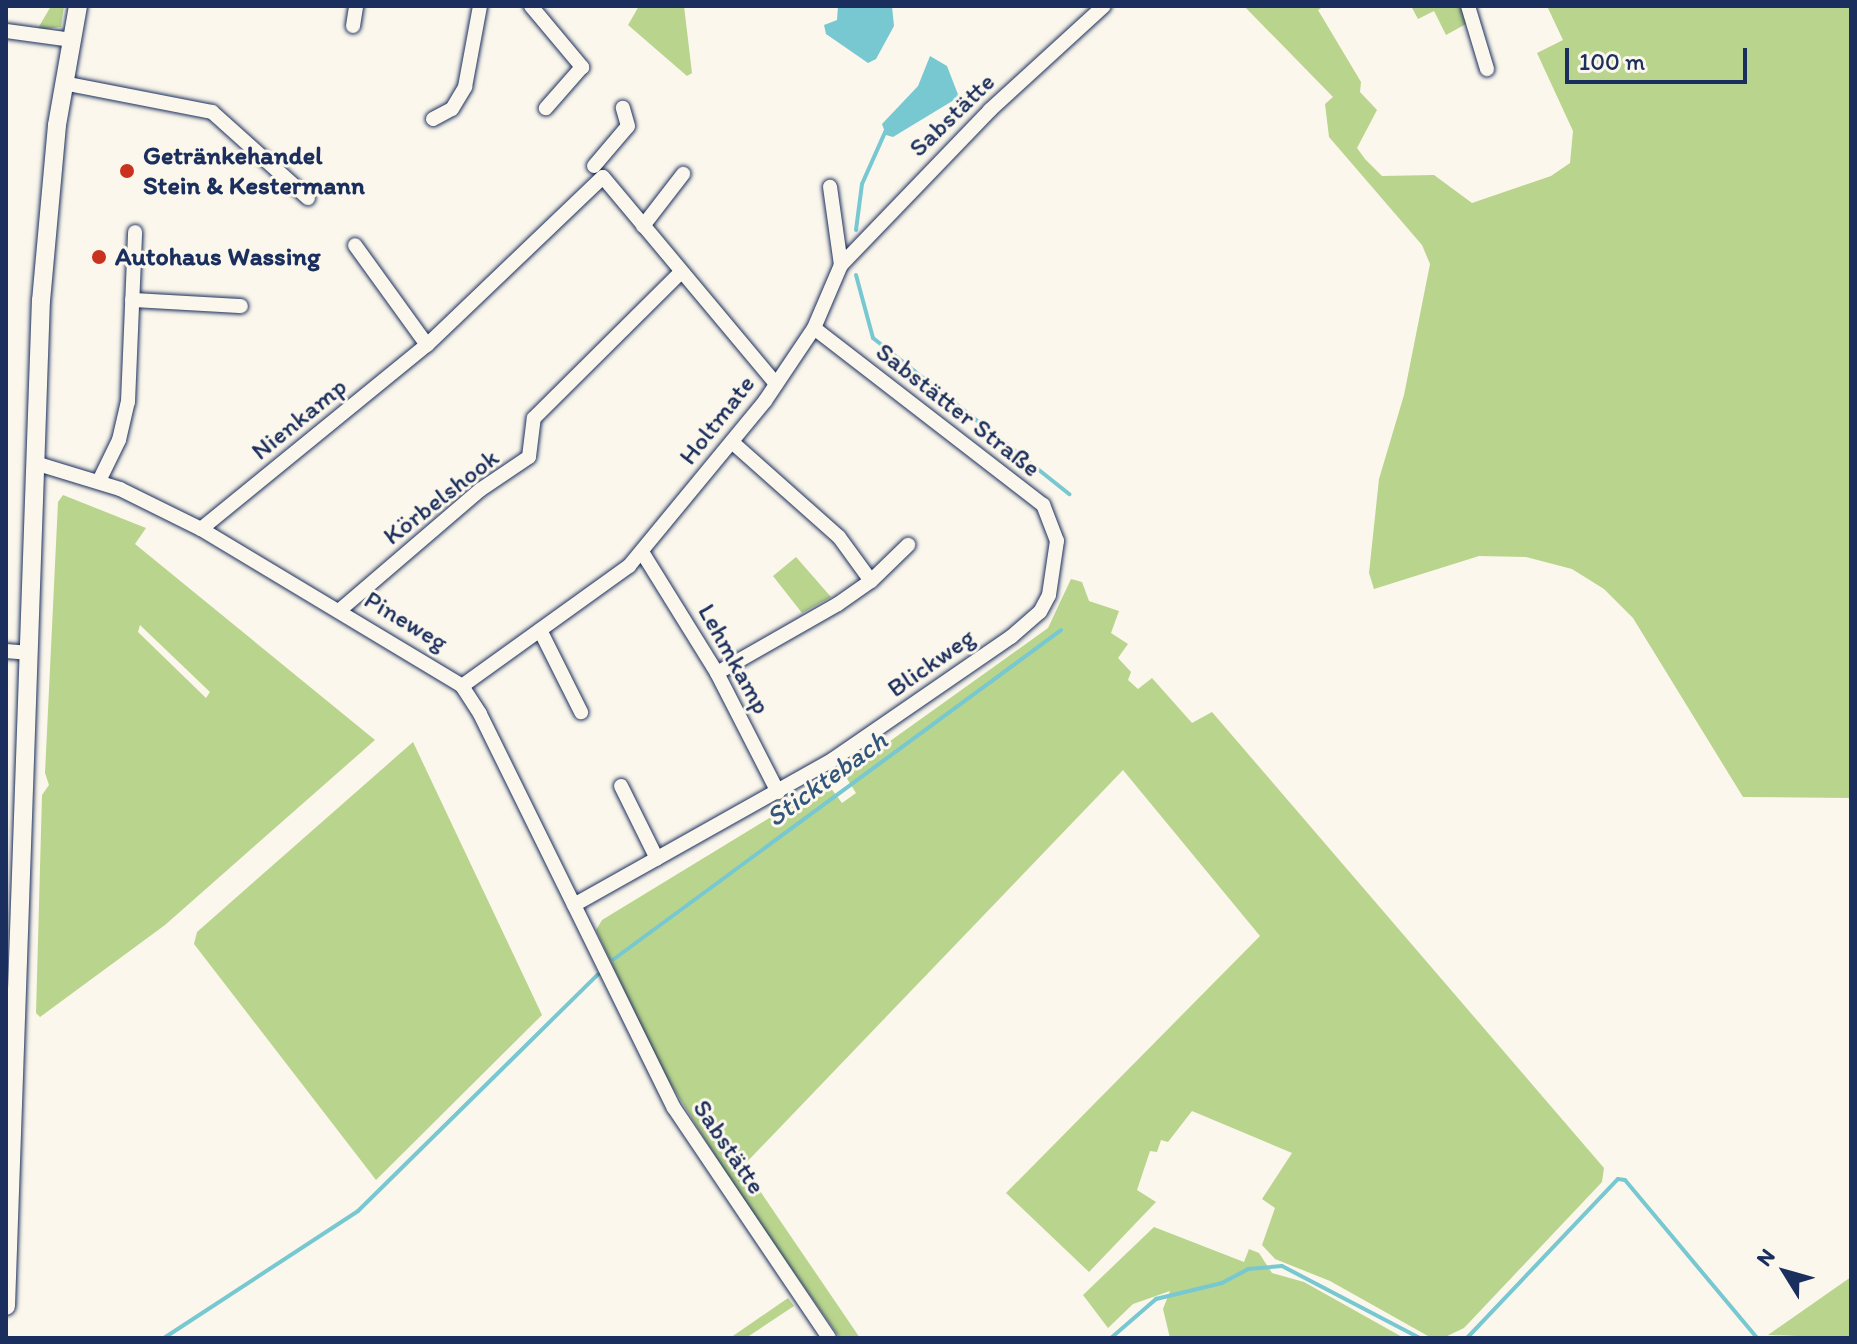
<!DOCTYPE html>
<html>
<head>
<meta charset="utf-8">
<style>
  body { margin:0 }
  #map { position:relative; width:1857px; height:1344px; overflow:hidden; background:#fbf7ec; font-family:Itim,sans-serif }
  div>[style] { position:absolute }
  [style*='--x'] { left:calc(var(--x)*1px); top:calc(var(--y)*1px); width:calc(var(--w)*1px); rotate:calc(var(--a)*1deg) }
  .green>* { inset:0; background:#b9d48c }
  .water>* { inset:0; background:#77c8d1 }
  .stream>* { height:4px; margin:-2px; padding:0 2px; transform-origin:2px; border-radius:2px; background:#77c8d1 }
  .roads { filter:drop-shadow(0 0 2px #1b2f5e) drop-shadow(0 0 2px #1b2f5e) }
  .minor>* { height:14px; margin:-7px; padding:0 7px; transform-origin:7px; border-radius:7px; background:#fbf7ec }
  .major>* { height:18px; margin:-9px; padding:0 9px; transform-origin:9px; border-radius:9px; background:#fbf7ec }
  .dots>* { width:22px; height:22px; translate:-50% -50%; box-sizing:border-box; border:4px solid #fbf7ec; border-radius:50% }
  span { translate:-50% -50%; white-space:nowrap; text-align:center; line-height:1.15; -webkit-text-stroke:6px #fbf7ec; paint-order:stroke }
  .street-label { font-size:26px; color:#1b2f5e }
  .poi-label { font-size:26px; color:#1b2f5e; font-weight:700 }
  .left { translate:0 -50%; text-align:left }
  .water-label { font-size:28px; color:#32557b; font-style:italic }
  .frame { position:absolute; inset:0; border:8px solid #1b2f5e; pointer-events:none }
  .north { position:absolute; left:1745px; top:1232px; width:80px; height:80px; -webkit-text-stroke:6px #fbf7ec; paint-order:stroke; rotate:307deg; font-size:22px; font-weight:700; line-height:32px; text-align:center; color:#1b2f5e }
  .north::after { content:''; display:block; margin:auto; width:28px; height:36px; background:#1b2f5e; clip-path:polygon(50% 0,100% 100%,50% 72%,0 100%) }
  .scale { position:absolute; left:1565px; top:48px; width:182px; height:36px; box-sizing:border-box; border:4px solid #1b2f5e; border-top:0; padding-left:10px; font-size:24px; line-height:28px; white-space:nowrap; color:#1b2f5e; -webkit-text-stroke:6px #fbf7ec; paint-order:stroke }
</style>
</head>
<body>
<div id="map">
  <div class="green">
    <div style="clip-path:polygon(51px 6px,64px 6px,61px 27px,37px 30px)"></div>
    <div style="clip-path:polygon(639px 6px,684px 6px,692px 73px,687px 76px,628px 25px)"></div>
    <div style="clip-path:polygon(1244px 6px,1324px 6px,1318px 10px,1361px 82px,1360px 92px,1377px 110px,1357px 148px,1365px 159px,1382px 176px,1434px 175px,1472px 203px,1551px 176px,1570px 163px,1573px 131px,1537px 53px,1563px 40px,1547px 6px,1851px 6px,1851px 798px,1743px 797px,1633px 618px,1604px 589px,1572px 569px,1526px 557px,1479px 556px,1374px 589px,1369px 573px,1379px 479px,1404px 395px,1430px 264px,1422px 245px,1329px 137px,1325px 104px,1333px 97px)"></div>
    <div style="clip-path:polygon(1411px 6px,1462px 6px,1466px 24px,1446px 35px,1434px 11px,1418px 19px)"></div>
    <div style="clip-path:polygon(evenodd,63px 495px,146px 528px,135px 544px,375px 740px,165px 925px,40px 1017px,36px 1013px,42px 795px,49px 785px,45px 773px,58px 502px,63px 495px,140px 625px,210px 692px,206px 698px,138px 632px,140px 625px)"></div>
    <div style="clip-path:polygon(796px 557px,831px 597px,802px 613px,773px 576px)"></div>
    <div style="clip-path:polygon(1071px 579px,1082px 582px,1089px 601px,1119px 611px,1111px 633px,1128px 644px,1118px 658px,1131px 672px,1128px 680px,1138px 689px,1152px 678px,1192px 723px,1212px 712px,1604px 1168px,1602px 1182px,1464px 1328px,1443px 1338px,1428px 1336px,1330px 1281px,1275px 1259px,1262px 1245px,1275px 1208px,1262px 1199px,1292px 1153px,1192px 1111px,1168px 1142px,1161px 1140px,1157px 1152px,1150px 1151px,1137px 1190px,1156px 1202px,1089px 1272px,1006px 1193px,1260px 936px,1123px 770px,743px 1166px,860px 1338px,840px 1338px,737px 1191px,660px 1067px,596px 930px,602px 920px,827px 783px,842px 803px,856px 793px,844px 774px,1048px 628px)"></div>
    <div style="clip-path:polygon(413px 742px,542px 1015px,376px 1180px,194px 944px,197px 932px)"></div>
    <div style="clip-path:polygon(1154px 1227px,1244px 1262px,1249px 1249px,1259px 1253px,1272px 1273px,1304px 1282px,1404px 1338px,1170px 1338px,1163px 1309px,1170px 1291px,1133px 1304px,1108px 1328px,1083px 1295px)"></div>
    <div style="clip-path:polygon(1851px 1277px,1851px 1338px,1768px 1335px)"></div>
    <div style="clip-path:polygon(788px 1298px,794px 1306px,746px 1338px,730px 1338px)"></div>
  </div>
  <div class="water">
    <div style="clip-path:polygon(838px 6px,892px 6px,894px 26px,876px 59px,868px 63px,826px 34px,824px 25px,837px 20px)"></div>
    <div style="clip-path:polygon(930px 56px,947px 66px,959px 97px,893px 137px,886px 135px,882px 124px,918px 86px)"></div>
  </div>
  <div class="stream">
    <div style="--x:856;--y:230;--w:46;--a:-82.6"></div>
    <div style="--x:862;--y:184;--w:59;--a:-66"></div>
    <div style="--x:856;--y:275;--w:65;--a:74.9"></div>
    <div style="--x:873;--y:338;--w:251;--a:38.5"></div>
    <div style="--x:614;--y:959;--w:555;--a:-36.35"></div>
    <div style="--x:164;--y:1338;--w:232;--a:-33.2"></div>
    <div style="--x:358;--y:1211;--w:337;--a:-44.6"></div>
    <div style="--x:1111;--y:1338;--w:60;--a:-40.9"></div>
    <div style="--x:1156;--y:1299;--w:68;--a:-13.6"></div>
    <div style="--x:1222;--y:1283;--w:30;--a:-28"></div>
    <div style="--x:1248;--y:1269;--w:34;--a:-5"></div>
    <div style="--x:1282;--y:1266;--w:156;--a:27.6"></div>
    <div style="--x:1467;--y:1338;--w:219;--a:-46.5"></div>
    <div style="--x:1618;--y:1179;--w:7;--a:8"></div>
    <div style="--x:1625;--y:1180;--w:206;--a:50.1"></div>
  </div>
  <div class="roads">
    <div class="minor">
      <div style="--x:531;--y:6;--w:80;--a:50.1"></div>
      <div style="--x:582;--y:67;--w:55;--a:131.3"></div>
      <div style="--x:1468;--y:6;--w:66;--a:73.2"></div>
      <div style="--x:353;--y:26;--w:20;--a:-81"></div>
      <div style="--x:6;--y:31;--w:67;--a:7.8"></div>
      <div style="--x:63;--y:83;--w:152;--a:11"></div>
      <div style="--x:212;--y:112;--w:129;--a:41.9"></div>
      <div style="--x:433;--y:119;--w:21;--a:-28"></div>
      <div style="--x:452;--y:109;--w:26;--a:-59"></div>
      <div style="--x:465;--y:87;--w:82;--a:-79.5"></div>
      <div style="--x:594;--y:166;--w:52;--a:-49.6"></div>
      <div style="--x:628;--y:126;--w:19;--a:-106"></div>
      <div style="--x:643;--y:226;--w:66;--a:-52.4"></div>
      <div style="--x:841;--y:265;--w:215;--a:-46.1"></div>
      <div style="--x:990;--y:110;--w:154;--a:-42.4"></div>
      <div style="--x:132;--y:300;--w:109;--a:3.2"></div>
      <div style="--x:427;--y:345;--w:243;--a:-43.7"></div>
      <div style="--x:603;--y:177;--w:270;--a:50.1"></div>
      <div style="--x:732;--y:442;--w:143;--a:41.6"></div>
      <div style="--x:839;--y:537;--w:54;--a:54"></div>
      <div style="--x:35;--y:463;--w:89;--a:17"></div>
      <div style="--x:120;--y:489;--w:90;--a:26.3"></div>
      <div style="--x:201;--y:529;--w:305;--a:31"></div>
      <div style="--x:462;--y:686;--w:33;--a:57"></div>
      <div style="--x:480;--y:714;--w:439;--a:63.8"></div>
      <div style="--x:674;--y:1108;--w:277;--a:56"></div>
      <div style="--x:99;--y:481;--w:46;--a:-64"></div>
      <div style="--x:119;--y:440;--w:39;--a:-77"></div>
      <div style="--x:128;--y:402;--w:170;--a:-87.6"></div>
      <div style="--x:201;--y:529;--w:291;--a:-39.2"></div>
      <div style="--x:427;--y:345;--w:123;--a:-125.8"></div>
      <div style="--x:642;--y:552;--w:142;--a:58.2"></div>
      <div style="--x:717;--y:673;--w:134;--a:62.9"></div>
      <div style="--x:340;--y:610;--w:184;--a:-40.6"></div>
      <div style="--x:480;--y:490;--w:59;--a:-34"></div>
      <div style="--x:529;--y:457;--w:39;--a:-83"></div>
      <div style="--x:534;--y:418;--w:207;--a:-44.8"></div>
      <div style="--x:540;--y:630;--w:92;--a:63.4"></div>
      <div style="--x:6;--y:651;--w:24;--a:5"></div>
      <div style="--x:717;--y:673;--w:139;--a:-29.7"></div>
      <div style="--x:838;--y:604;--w:40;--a:-34.9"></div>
      <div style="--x:871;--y:581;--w:52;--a:-44.2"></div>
      <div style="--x:462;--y:686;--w:206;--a:-35.7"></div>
      <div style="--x:629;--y:566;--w:214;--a:-50.5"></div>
      <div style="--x:765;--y:401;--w:88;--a:-56.1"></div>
      <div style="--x:814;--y:328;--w:69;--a:-66.8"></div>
      <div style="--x:841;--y:265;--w:79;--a:-98"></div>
      <div style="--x:621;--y:786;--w:81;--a:63.7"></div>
      <div style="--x:574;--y:905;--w:296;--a:-29.3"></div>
      <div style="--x:832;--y:760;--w:217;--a:-34.5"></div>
      <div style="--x:1011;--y:637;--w:38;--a:-41"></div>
      <div style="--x:1040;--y:612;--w:19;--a:-62"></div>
      <div style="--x:1049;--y:595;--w:55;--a:-81.6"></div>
      <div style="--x:1057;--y:541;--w:39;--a:-111"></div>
      <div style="--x:1043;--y:505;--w:289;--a:-142.3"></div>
    </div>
    <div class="major">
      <div style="--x:6;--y:1306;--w:1006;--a:-88.01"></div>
      <div style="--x:41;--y:301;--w:177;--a:-84.8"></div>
      <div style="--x:57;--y:125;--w:121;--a:-80"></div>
    </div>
  </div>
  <div class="dots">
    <div style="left:127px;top:171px;background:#c8321e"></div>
    <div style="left:99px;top:257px;background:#c8321e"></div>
  </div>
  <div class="street-label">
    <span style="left:952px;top:115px;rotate:-44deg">Sabstätte</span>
    <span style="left:958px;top:410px;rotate:38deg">Sabstätter Straße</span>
    <span style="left:299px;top:419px;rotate:-39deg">Nienkamp</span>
    <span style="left:717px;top:420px;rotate:-52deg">Holtmate</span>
    <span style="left:441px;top:497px;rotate:-38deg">Körbelshook</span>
    <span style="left:406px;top:621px;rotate:31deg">Pineweg</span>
    <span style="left:734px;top:659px;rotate:61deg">Lehmkamp</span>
    <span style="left:931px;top:663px;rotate:-35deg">Blickweg</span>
    <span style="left:729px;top:1147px;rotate:56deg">Sabstätte</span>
  </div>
  <div class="poi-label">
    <span class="left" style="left:143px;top:171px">Getränkehandel<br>Stein &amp; Kestermann</span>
    <span class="left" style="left:115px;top:257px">Autohaus Wassing</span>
  </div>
  <div class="water-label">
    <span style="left:826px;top:778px;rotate:-36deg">Sticktebach</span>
  </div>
  <div class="frame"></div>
  <div class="north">N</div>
  <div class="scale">100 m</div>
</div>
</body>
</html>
